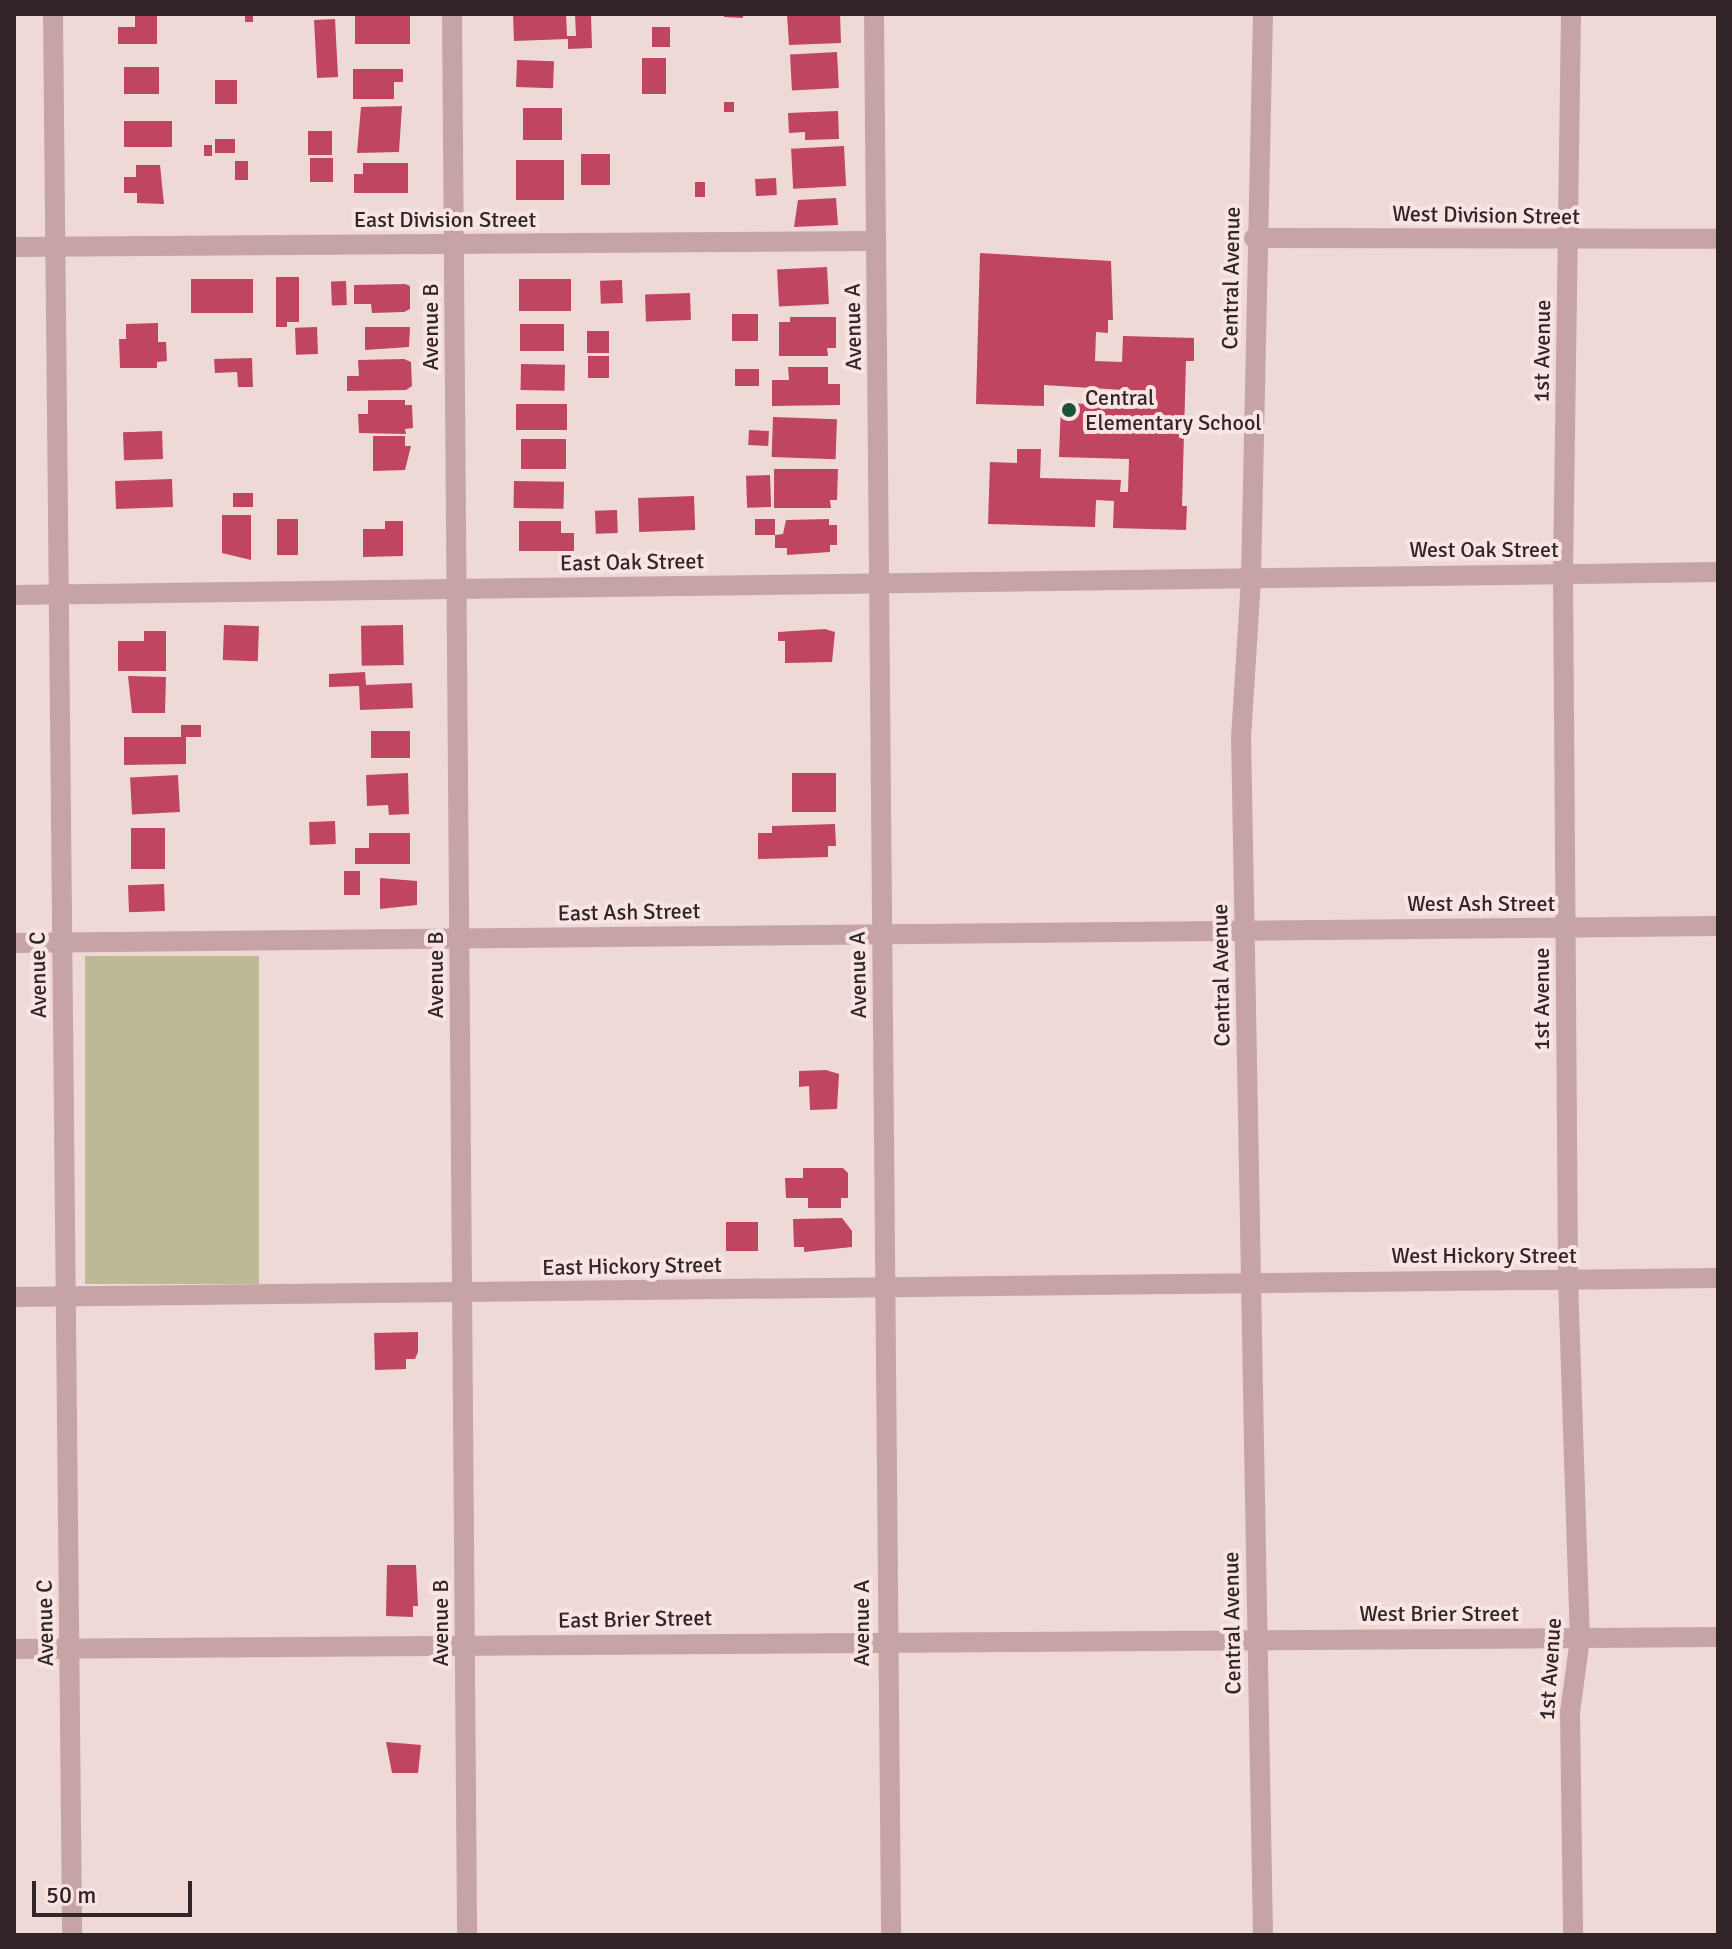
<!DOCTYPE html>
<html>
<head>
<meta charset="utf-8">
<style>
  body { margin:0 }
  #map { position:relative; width:1732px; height:1949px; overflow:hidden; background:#efd9d7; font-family:Signika,sans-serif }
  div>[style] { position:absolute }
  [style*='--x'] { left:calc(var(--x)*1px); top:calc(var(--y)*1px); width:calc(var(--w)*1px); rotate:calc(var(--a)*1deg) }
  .green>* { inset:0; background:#bdb898; transform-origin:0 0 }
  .building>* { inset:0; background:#bf4560; transform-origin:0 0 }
  .minor>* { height:20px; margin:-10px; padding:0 10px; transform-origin:10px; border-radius:10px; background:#c6a4a5 }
  .dots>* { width:22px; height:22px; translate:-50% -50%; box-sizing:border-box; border:4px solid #f7e4e3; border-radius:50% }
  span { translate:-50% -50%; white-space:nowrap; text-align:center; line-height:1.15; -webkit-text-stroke:8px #f7e4e3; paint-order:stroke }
  .street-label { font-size:22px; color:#322527 }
  .poi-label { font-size:22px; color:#322527 }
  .left { translate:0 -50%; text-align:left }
  .frame { position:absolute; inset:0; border:16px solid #322527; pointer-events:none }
  .scale { position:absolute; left:32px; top:1881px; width:160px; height:36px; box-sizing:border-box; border:4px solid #322527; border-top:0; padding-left:10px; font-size:24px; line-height:28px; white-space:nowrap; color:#322527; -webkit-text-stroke:6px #f7e4e3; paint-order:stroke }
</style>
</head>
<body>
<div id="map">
  <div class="green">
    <div style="left:85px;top:956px;width:174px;height:328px"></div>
  </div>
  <div class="building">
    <div style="clip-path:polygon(135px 14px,157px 14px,157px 44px,118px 44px,118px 27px,135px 27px)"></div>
    <div style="left:245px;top:14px;width:8px;height:8px"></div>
    <div style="clip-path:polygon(513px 14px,566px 14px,567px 36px,576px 36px,575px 14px,591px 14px,592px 48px,568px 49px,568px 39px,514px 41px)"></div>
    <div style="clip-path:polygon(724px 14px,743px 14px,743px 18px,724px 17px)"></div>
    <div style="clip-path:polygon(816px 14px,840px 14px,841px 43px,789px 45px,787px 15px)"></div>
    <div style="left:410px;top:15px;width:29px;height:55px;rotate:90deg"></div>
    <div style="left:335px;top:19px;width:58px;height:21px;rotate:87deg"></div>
    <div style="left:670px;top:27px;width:20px;height:18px;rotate:90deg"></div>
    <div style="left:837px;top:52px;width:36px;height:47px;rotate:87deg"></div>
    <div style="left:642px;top:58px;width:24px;height:36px"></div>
    <div style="left:517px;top:60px;width:37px;height:27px;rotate:2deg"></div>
    <div style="left:124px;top:67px;width:35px;height:27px"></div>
    <div style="clip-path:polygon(353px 69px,403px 69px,403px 82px,394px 82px,394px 99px,353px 99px)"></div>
    <div style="left:215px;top:80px;width:22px;height:24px"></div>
    <div style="left:724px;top:102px;width:10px;height:10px"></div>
    <div style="clip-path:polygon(402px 106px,399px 152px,357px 153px,361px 107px)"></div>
    <div style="left:523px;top:108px;width:39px;height:32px"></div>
    <div style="clip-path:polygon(838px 111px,839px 139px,805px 140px,805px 132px,789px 133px,788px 113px)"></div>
    <div style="left:124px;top:121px;width:48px;height:26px"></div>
    <div style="left:308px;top:131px;width:24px;height:24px"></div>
    <div style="left:235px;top:139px;width:14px;height:20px;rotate:90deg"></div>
    <div style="left:204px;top:145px;width:8px;height:11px"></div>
    <div style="left:844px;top:146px;width:40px;height:53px;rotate:87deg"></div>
    <div style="left:581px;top:154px;width:29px;height:31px"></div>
    <div style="left:310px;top:158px;width:23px;height:24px"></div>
    <div style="left:516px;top:160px;width:48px;height:40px"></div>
    <div style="left:235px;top:161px;width:13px;height:19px"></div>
    <div style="clip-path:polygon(363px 163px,408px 163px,408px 193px,354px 193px,354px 174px,363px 174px)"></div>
    <div style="clip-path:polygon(136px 165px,160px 165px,164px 204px,137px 203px,137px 193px,124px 193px,124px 177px,136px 177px)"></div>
    <div style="left:776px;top:178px;width:17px;height:21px;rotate:87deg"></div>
    <div style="left:695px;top:182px;width:10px;height:15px"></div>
    <div style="clip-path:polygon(836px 198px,838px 225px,794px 227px,798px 200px)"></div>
    <div style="clip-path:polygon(980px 253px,1111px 261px,1113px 320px,1108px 320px,1108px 333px,1096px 332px,1095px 361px,1122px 362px,1123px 336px,1194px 338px,1194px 361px,1186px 361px,1182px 506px,1187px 506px,1186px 530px,1113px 528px,1114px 501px,1096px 500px,1095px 527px,988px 524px,990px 462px,1017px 463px,1017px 449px,1041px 449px,1040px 478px,1121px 480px,1120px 492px,1128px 492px,1129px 459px,1059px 457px,1061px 403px,1122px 405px,1123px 390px,1044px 385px,1044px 406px,976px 404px)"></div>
    <div style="left:827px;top:267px;width:37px;height:50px;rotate:87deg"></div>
    <div style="clip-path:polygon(276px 277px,299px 277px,299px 322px,287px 322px,287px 327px,276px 327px)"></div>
    <div style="left:191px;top:279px;width:62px;height:34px"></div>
    <div style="left:571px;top:279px;width:32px;height:52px;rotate:90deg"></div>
    <div style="left:622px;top:280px;width:23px;height:22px;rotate:88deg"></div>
    <div style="left:346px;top:281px;width:24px;height:15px;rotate:88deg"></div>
    <div style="clip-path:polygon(405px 284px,410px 286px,410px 309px,404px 312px,372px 313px,371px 304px,354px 304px,354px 285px)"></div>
    <div style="left:690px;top:293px;width:27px;height:45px;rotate:88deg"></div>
    <div style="left:732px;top:314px;width:26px;height:27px"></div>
    <div style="clip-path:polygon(790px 317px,836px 317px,836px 348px,827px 348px,828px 356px,779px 356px,779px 322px,790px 322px)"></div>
    <div style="clip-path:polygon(158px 323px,158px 342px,166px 342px,167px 361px,157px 362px,157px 368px,120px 368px,119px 339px,126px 339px,126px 324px)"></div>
    <div style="left:520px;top:324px;width:44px;height:27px"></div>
    <div style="left:317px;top:327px;width:27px;height:22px;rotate:88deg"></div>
    <div style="clip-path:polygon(365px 327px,410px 327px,409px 347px,365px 350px)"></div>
    <div style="left:587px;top:331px;width:22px;height:22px"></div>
    <div style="left:588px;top:356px;width:21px;height:22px"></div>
    <div style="clip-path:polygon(252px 358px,253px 387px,238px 387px,237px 372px,215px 373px,214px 359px)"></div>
    <div style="clip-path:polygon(404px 359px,411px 362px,412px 386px,406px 390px,347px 391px,347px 376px,359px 376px,358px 360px)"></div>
    <div style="left:521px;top:364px;width:44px;height:26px;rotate:1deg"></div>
    <div style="clip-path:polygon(788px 367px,828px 367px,828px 384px,840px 384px,840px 405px,772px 406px,772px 380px,789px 380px)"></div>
    <div style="left:735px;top:369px;width:24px;height:17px"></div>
    <div style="clip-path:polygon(368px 400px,405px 400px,405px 405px,412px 405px,413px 428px,405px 429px,406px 434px,359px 433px,358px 414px,368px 414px)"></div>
    <div style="left:567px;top:404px;width:26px;height:51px;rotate:90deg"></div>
    <div style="left:773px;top:417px;width:64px;height:40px;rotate:2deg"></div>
    <div style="left:749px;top:430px;width:20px;height:15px;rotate:3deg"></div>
    <div style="left:162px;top:431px;width:28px;height:39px;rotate:88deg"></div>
    <div style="clip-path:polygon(373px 436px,405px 436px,405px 446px,411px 446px,405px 470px,373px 471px)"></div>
    <div style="left:521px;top:439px;width:45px;height:30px"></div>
    <div style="clip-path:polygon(774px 469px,838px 469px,837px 500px,830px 500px,831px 508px,774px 508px)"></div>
    <div style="left:770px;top:475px;width:32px;height:24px;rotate:88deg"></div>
    <div style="left:172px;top:479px;width:28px;height:57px;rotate:88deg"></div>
    <div style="left:514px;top:481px;width:50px;height:27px;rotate:1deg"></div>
    <div style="left:233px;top:493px;width:20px;height:14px"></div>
    <div style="left:694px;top:496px;width:34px;height:56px;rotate:88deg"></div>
    <div style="left:617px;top:510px;width:23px;height:22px;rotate:88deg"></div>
    <div style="clip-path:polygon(222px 515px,251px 515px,251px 560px,222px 553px)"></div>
    <div style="left:277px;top:519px;width:21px;height:36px"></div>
    <div style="left:755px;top:519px;width:20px;height:16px"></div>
    <div style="clip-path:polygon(829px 519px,829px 525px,837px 525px,837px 545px,830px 545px,830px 552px,787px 555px,787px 548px,775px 548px,775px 535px,783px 534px,786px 520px)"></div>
    <div style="clip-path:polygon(385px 521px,403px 521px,403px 556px,363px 557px,363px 529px,385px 529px)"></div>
    <div style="clip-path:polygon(519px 521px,561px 521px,561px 533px,574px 533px,574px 551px,519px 551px)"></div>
    <div style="left:224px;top:625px;width:35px;height:35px;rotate:2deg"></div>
    <div style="left:403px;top:625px;width:40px;height:42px;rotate:89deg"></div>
    <div style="clip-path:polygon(825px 629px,835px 632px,832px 662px,785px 663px,785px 641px,778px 641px,778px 632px)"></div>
    <div style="clip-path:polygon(144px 631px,166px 631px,166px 671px,118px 671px,118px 641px,144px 641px)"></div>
    <div style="clip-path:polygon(365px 672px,366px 685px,412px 683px,413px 708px,360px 710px,359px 686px,329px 687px,329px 674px)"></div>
    <div style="clip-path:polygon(128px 676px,166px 677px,165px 713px,132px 713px)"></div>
    <div style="clip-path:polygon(181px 725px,201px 725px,201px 737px,186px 737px,186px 764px,124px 765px,124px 737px,181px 737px)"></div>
    <div style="left:371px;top:731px;width:39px;height:27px"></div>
    <div style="clip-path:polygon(408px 773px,409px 814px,389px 815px,388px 805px,367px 806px,366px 775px)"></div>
    <div style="left:836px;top:773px;width:39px;height:44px;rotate:90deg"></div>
    <div style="left:178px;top:775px;width:37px;height:48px;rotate:87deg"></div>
    <div style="left:335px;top:821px;width:23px;height:26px;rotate:88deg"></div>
    <div style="clip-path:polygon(835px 824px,836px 846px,828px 846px,828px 857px,758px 859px,758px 833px,772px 833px,772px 826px)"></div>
    <div style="left:131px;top:828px;width:34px;height:41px"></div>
    <div style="clip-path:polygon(369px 833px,410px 833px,410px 864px,355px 864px,355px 848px,369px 848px)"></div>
    <div style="left:360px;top:871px;width:24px;height:16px;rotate:90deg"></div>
    <div style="clip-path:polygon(380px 878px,417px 881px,417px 905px,380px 909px)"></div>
    <div style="left:164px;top:884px;width:27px;height:36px;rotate:88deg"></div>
    <div style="clip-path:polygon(826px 1070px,839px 1074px,837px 1109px,810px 1110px,809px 1086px,799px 1087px,799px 1071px)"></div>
    <div style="clip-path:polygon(803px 1168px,843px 1168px,848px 1173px,848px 1198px,841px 1198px,841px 1208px,808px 1208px,808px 1198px,786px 1198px,785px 1178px,803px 1178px)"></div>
    <div style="clip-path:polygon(842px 1218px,852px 1231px,852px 1247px,804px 1252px,804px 1247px,794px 1247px,793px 1219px)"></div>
    <div style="left:726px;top:1222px;width:32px;height:29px"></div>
    <div style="clip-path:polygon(418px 1332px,418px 1352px,415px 1359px,406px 1359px,406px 1369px,375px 1370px,374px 1333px)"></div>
    <div style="clip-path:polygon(387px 1565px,416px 1565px,418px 1606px,413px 1606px,413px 1617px,386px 1616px)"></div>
    <div style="clip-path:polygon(386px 1742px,421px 1745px,418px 1773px,392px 1773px)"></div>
  </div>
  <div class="minor">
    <div style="--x:53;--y:14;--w:1921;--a:89.43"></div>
    <div style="--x:452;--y:14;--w:1921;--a:89.55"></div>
    <div style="--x:874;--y:14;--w:1921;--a:89.49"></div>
    <div style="--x:1571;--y:14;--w:560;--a:90.82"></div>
    <div style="--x:1563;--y:574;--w:705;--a:89.59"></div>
    <div style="--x:1568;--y:1279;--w:360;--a:88.1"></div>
    <div style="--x:1580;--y:1639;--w:74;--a:97.8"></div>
    <div style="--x:1570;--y:1712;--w:223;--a:89.2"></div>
    <div style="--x:1254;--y:238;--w:464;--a:0.1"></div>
    <div style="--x:14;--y:247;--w:862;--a:-0.4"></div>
    <div style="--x:14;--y:595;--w:1704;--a:-0.77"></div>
    <div style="--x:14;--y:943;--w:1704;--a:-0.57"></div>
    <div style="--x:14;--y:1297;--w:1704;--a:-0.64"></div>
    <div style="--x:14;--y:1649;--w:1704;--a:-0.4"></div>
    <div style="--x:1263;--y:1935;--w:1197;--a:-91.05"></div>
    <div style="--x:1241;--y:738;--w:161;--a:-86.4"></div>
    <div style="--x:1251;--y:577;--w:563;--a:-88.78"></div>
  </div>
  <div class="dots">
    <div style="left:1069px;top:410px;background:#1e513c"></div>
  </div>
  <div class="street-label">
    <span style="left:1486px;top:215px;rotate:1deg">West Division Street</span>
    <span style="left:445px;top:220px">East Division Street</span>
    <span style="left:1231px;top:278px;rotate:-89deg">Central Avenue</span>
    <span style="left:431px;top:327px;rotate:-90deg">Avenue B</span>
    <span style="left:853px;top:327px;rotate:-91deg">Avenue A</span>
    <span style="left:1542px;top:351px;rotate:-89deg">1st Avenue</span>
    <span style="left:1484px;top:550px">West Oak Street</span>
    <span style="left:632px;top:562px;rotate:-1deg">East Oak Street</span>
    <span style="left:1481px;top:904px">West Ash Street</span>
    <span style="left:629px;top:912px;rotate:-1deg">East Ash Street</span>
    <span style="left:38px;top:975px;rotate:-91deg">Avenue C</span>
    <span style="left:436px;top:975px;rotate:-90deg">Avenue B</span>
    <span style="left:858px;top:975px;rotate:-91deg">Avenue A</span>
    <span style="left:1221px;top:975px;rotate:-91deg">Central Avenue</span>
    <span style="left:1542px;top:999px;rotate:-90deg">1st Avenue</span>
    <span style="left:1484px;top:1256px">West Hickory Street</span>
    <span style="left:632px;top:1266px;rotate:-1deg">East Hickory Street</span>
    <span style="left:1439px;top:1614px">West Brier Street</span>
    <span style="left:635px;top:1619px;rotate:-1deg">East Brier Street</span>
    <span style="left:45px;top:1623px;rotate:-91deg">Avenue C</span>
    <span style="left:441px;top:1623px;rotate:-90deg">Avenue B</span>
    <span style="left:862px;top:1623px;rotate:-90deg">Avenue A</span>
    <span style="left:1232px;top:1623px;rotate:-91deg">Central Avenue</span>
    <span style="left:1550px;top:1669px;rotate:-86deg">1st Avenue</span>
  </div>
  <div class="poi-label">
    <span class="left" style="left:1085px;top:410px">Central<br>Elementary School</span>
  </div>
  <div class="frame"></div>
  <div class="scale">50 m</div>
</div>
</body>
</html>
